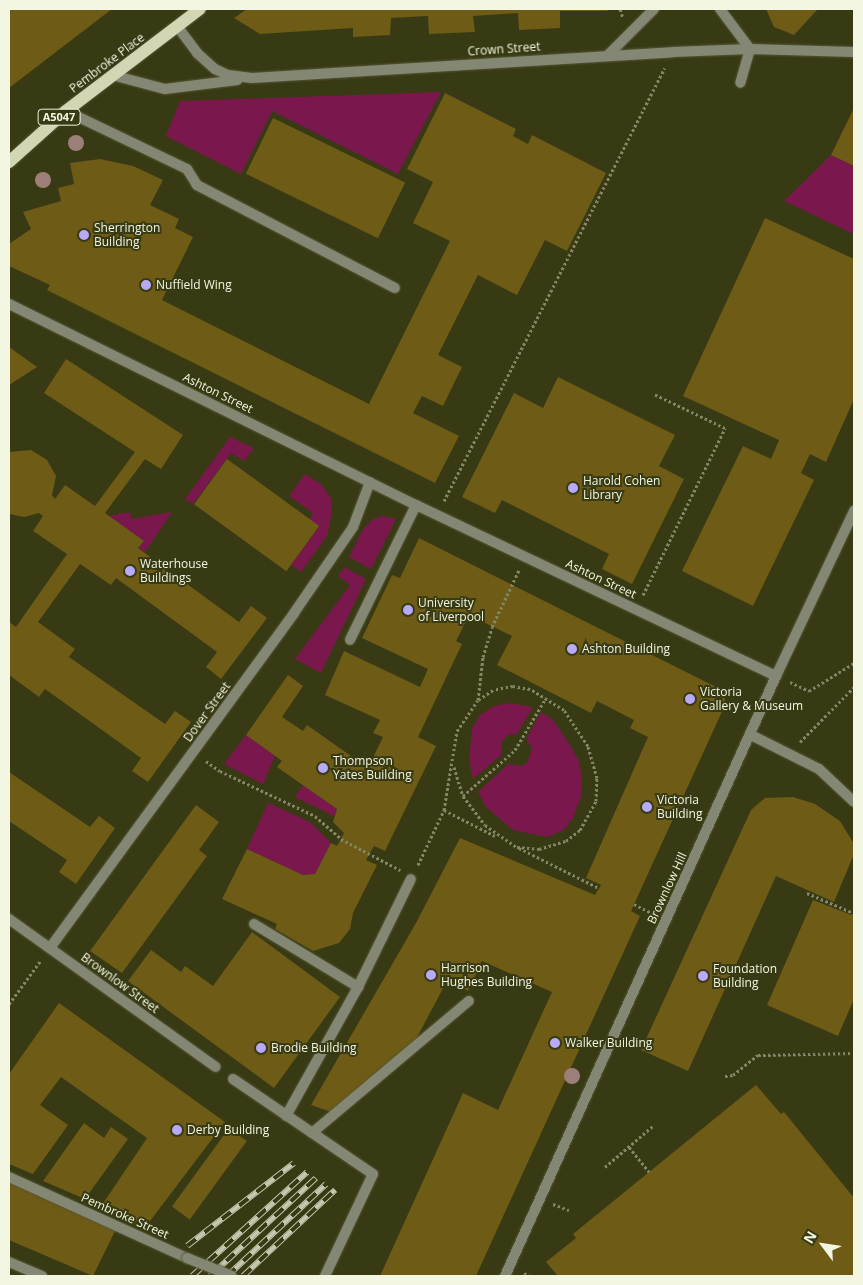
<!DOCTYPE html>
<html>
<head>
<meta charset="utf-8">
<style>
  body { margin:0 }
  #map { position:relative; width:863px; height:1285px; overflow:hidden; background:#383a14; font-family:"Open Sans",sans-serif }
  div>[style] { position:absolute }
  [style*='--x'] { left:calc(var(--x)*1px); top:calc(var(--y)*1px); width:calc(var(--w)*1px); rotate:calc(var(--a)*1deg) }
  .green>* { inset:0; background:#7a184d }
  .building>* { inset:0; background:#6e5b16; transform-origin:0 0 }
  .path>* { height:3px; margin-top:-1.5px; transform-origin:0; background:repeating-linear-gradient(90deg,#848767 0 2.5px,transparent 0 5px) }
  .roads { filter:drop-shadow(0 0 1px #565835) drop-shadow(0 0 1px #565835) }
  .service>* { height:10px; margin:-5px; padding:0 5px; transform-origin:5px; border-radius:5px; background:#858775 }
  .pedestrian>* { height:10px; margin:-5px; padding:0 5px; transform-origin:5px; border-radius:5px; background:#858775 }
  .minor>* { height:10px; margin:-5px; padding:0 5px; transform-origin:5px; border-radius:5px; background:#858775 }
  .tertiary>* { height:10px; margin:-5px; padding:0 5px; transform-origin:5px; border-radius:5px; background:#858775 }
  .primary>* { height:12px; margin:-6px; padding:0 6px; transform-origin:6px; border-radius:6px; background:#d2d6b2 }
  .rail>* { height:5.5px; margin-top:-2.75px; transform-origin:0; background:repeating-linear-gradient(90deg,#383a14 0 11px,#c5c8ae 0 22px); box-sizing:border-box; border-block:1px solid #c5c8ae }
  .bridges { filter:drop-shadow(0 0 1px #565835) drop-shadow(0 0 1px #565835) }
  .service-bridge>* { height:10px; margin:-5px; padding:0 5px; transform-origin:5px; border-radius:5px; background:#858775 }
  .trees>* { width:16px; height:16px; margin:-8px; border-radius:50%; background:#9d7f7a }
  .dots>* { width:14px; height:14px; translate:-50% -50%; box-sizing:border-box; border:2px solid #383a14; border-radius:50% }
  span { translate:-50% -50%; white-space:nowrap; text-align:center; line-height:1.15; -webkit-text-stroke:4px #383a14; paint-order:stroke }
  .shield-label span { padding:1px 4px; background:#383a14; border:1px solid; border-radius:4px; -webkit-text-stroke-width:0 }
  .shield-label { font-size:11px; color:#f3f6e0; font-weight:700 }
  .street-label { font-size:12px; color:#f3f6e0 }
  .poi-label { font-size:12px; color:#f3f6e0 }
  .left { translate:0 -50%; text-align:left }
  .frame { position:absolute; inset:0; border:10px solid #f3f6e0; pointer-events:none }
  .north { position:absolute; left:798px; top:1220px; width:50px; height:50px; -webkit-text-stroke:4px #383a14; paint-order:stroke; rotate:301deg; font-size:14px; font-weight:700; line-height:20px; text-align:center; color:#f3f6e0 }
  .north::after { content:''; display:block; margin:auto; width:18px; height:22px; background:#f3f6e0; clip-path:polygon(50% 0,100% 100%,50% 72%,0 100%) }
</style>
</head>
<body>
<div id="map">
  <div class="green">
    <div style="clip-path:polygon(441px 92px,398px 174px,272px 111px,241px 174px,166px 136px,180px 101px)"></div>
    <div style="clip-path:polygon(831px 155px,854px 166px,854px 234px,784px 201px)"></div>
    <div style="clip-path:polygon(230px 437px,254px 448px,244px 461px,231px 453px,193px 504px,185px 499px)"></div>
    <div style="clip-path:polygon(305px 474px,322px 485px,331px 499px,332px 512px,327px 536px,301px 572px,291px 565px,319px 527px,309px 519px,313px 513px,289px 496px)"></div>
    <div style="clip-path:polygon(130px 512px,131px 519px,172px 512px,145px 552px,138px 548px,144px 541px,109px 516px)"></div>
    <div style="clip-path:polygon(383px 516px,396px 519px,371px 569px,349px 557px,363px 529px,373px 519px)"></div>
    <div style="clip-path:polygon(344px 567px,366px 579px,321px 673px,295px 659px,350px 585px,338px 576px)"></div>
    <div style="clip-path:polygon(509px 703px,533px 707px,517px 734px,508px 735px,502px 741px,501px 755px,473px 779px,469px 760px,472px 729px,480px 715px,494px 706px)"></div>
    <div style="clip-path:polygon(541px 712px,553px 720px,568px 742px,579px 761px,582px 779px,581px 797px,573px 818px,564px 830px,547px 837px,513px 830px,486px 807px,478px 792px,508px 764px,522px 766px,528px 761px,532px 748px,526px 739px)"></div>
    <div style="clip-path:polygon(246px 735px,275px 756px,263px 784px,224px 764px)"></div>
    <div style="clip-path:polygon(303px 785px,337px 809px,334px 816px,295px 797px)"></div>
    <div style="clip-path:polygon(268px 803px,310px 822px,331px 843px,315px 874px,303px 875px,247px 849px)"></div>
  </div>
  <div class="building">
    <div style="clip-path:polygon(9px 9px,112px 9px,9px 88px)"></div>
    <div style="clip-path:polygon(247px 9px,606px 9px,608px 11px,560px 11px,560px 28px,519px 30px,518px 13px,473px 16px,475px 32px,429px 34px,428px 16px,391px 18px,390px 35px,353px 37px,353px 28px,260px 34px,234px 18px)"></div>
    <div style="clip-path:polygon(766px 9px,818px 9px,794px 35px,774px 27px)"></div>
    <div style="clip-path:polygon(445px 93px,516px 129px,513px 136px,528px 144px,532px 135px,606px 173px,567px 251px,545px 240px,517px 295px,478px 275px,438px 355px,462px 367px,443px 406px,422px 396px,413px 413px,459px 436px,435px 483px,47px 290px,50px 285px,9px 266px,9px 244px,31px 229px,23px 212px,61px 201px,58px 188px,74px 184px,70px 163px,100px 159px,133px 166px,163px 180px,150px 205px,179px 219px,175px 228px,193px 237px,162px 300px,369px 404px,450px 241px,413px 223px,433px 182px,407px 169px)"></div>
    <div style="clip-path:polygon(854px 108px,854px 166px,831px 155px)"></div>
    <div style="left:273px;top:118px;width:147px;height:62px;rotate:26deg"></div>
    <div style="clip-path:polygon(765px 218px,854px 259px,854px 399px,826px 462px,810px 454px,801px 473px,814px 480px,753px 606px,682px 571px,743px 446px,771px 459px,779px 440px,683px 396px)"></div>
    <div style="clip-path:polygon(9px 347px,37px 367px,9px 385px)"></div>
    <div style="clip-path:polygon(66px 359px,183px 435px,161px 469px,145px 459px,105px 513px,144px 541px,138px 548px,239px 622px,251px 606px,267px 618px,221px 679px,206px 667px,217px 652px,116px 578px,111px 585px,80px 564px,38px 622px,75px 649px,69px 657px,165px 724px,175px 711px,191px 722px,148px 782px,132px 771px,141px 758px,45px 689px,39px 697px,9px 675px,9px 622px,16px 627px,67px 554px,33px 531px,43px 516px,39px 513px,24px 517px,9px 514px,9px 452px,31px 450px,47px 460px,56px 476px,52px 495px,55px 499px,65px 485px,95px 506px,135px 452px,44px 393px)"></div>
    <div style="clip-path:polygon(558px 377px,675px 435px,659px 466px,684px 479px,632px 584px,602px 569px,609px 554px,502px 500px,495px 513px,462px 497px,514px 393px,543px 408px)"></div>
    <div style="left:227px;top:459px;width:114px;height:56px;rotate:36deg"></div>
    <div style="clip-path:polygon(419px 538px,714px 686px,725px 697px,725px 705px,631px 911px,640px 916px,476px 1276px,380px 1276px,463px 1093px,498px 1110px,552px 992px,482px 961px,468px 991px,448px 979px,414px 1043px,331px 1112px,311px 1105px,416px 923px,460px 838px,595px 895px,601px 885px,586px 878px,648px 737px,630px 728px,634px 720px,597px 701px,591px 713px,497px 665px,512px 636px,469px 615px,456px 641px,462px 644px,418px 737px,436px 746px,385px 851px,374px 846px,366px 860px,377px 865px,353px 913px,350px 929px,339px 943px,313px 951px,275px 929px,277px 924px,222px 899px,247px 849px,303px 875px,315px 874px,331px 843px,337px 846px,344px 833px,333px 822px,337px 809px,277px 767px,282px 761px,246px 735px,288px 675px,303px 686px,282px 717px,303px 731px,307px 725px,368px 768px,383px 737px,373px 733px,380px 720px,325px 695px,344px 651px,420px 687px,428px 669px,362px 638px,392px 575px,400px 578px)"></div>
    <div style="clip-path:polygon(9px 772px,90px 827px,99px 816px,115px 828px,76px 884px,59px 872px,67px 860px,9px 821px)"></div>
    <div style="clip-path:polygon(793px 797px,815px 804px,840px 821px,854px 844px,854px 854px,834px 902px,776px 876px,688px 1071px,641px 1050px,751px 810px,765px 798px)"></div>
    <div style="clip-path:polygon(196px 805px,219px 822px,199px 850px,207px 856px,122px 973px,90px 951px)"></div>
    <div style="clip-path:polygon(813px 900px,854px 916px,854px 999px,838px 1036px,767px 1005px)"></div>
    <div style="clip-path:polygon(252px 932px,340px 997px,274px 1088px,128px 981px,151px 950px,181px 972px,185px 966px,213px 986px)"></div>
    <div style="clip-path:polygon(59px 1003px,225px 1122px,144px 1229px,100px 1208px,147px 1138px,61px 1077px,40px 1105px,68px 1125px,33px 1174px,9px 1164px,9px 1074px)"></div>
    <div style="clip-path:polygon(756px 1085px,781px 1114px,784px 1112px,854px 1198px,854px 1276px,558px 1276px,546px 1262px,576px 1238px,573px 1234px)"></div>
    <div style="clip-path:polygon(84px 1123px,104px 1138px,111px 1127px,128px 1139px,85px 1199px,43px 1181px)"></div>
    <div style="left:229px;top:1128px;width:22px;height:97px;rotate:36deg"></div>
    <div style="clip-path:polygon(9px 1181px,116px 1229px,93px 1276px,9px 1240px)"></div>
  </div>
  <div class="path">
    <div style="--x:620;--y:9;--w:9;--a:72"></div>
    <div style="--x:444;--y:501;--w:486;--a:-63"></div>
    <div style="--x:643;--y:595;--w:186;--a:-63.8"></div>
    <div style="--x:725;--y:428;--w:79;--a:-154.4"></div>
    <div style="--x:790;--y:682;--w:21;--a:25"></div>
    <div style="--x:809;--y:691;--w:53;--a:-31.9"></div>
    <div style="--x:800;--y:742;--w:77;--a:-45.5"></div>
    <div style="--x:206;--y:761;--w:17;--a:36"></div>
    <div style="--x:220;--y:771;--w:105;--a:25.3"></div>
    <div style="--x:315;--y:816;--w:35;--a:41"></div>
    <div style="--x:341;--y:839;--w:67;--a:27.7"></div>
    <div style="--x:454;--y:767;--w:30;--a:73"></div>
    <div style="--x:463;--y:796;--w:36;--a:53"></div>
    <div style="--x:485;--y:825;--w:39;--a:35"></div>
    <div style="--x:517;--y:847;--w:22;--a:5"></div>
    <div style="--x:539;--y:849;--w:28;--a:-17"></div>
    <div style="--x:566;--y:841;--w:18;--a:-38"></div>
    <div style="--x:580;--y:830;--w:33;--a:-61"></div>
    <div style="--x:596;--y:801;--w:23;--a:-88"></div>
    <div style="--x:597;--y:778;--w:33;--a:-106"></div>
    <div style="--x:588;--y:746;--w:43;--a:-123.7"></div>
    <div style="--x:564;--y:710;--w:40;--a:-148"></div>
    <div style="--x:530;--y:689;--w:17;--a:-170"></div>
    <div style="--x:513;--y:686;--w:20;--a:169"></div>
    <div style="--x:493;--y:690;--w:18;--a:146"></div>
    <div style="--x:463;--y:796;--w:69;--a:-41.5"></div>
    <div style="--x:515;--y:750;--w:61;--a:-59.2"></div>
    <div style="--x:444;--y:810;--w:57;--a:27"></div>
    <div style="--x:519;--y:848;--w:89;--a:26.6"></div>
    <div style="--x:418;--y:865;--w:61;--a:-64.7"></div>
    <div style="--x:444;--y:810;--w:80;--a:-80.7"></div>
    <div style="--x:457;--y:731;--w:37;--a:-56"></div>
    <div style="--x:478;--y:700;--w:43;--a:-83.4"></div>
    <div style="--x:483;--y:657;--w:31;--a:-73"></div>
    <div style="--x:492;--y:627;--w:63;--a:-64.7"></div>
    <div style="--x:807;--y:893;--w:51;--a:23.1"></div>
    <div style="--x:634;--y:904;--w:20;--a:27"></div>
    <div style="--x:9;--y:1004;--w:54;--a:-54"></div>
    <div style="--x:725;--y:1076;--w:8;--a:-7"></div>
    <div style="--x:733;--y:1075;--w:32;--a:-39"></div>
    <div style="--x:758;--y:1055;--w:96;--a:-1.2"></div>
    <div style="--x:629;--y:1147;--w:32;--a:51"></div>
    <div style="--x:605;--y:1167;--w:65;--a:-40.6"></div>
    <div style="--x:553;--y:1204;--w:17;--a:21"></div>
    <div style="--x:524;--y:1273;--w:7;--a:27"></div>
  </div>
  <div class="roads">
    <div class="service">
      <div style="--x:720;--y:9;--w:50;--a:53.1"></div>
      <div style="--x:750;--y:49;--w:35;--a:106"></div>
      <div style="--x:608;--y:55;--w:65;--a:-45"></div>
      <div style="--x:66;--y:111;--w:134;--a:25.6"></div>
      <div style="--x:187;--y:169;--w:19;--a:58"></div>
      <div style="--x:197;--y:185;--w:223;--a:27.5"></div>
      <div style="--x:9;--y:304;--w:454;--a:26.3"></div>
      <div style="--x:416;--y:505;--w:150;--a:116.1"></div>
      <div style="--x:9;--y:919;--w:254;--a:35.6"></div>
      <div style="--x:254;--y:924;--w:122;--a:31.2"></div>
      <div style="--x:50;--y:948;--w:414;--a:-53.9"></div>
      <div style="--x:294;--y:613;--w:104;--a:-55.5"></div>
      <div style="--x:353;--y:527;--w:48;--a:-69.3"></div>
      <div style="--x:233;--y:1079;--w:169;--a:34.2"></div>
      <div style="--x:373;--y:1174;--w:113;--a:115.2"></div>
      <div style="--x:286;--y:1116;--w:148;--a:-60.8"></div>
      <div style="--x:358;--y:987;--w:120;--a:-63.9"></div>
      <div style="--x:312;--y:1133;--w:205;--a:-40.1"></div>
      <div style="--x:9;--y:1177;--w:196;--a:24.5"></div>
    </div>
    <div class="pedestrian">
      <div style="--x:416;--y:505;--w:399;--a:25.4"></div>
    </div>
    <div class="minor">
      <div style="--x:9;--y:1262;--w:36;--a:23"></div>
    </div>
    <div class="tertiary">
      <div style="--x:177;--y:26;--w:34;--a:53"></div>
      <div style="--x:197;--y:53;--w:24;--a:42"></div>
      <div style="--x:215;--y:69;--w:14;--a:25"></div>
      <div style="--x:228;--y:75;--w:24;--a:7"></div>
      <div style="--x:252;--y:78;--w:422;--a:-3.5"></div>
      <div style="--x:673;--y:52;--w:77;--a:-2.2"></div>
      <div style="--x:750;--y:49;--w:104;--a:1.7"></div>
      <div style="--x:112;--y:75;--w:55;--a:14.8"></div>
      <div style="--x:165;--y:89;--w:73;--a:-7.1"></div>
      <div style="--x:751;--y:735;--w:76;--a:26.6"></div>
      <div style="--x:819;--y:769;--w:48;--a:43.3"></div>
      <div style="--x:505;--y:1276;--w:658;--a:-65.69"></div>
      <div style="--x:776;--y:676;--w:183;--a:-64.7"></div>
    </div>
    <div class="primary">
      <div style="--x:9;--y:162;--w:76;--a:-41.8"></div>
      <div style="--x:66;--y:111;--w:168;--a:-37.3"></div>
    </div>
  </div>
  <div class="rail">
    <div style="--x:187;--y:1246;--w:135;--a:-37.8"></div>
    <div style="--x:192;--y:1276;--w:155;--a:-42.1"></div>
    <div style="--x:210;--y:1276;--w:144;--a:-42.8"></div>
    <div style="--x:227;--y:1276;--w:135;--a:-42.9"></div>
    <div style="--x:243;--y:1276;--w:126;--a:-43.1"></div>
  </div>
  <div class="bridges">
    <div class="service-bridge">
      <div style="--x:187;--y:1258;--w:48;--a:21.8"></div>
    </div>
  </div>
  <div class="trees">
    <div style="left:76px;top:143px"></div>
    <div style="left:43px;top:180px"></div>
    <div style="left:572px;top:1076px"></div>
  </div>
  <div class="dots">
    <div style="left:84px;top:235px;background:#b9aaf7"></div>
    <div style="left:146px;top:285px;background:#b9aaf7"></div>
    <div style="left:573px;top:488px;background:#b9aaf7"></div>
    <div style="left:130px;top:571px;background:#b9aaf7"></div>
    <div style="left:408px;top:610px;background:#b9aaf7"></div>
    <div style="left:572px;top:649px;background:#b9aaf7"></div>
    <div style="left:690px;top:699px;background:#b9aaf7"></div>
    <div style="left:323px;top:768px;background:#b9aaf7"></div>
    <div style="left:647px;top:807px;background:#b9aaf7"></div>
    <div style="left:431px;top:975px;background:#b9aaf7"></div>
    <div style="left:703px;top:976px;background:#b9aaf7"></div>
    <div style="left:555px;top:1043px;background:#b9aaf7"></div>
    <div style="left:261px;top:1048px;background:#b9aaf7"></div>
    <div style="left:177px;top:1130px;background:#b9aaf7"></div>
  </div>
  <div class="shield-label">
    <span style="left:59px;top:117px">A5047</span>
  </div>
  <div class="street-label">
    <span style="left:504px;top:49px;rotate:-4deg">Crown Street</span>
    <span style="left:107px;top:63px;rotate:-37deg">Pembroke Place</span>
    <span style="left:218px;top:393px;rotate:26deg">Ashton Street</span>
    <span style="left:601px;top:579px;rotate:25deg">Ashton Street</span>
    <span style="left:207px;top:712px;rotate:-54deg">Dover Street</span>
    <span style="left:667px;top:888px;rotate:-65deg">Brownlow Hill</span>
    <span style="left:120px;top:983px;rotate:36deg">Brownlow Street</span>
    <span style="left:125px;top:1216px;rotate:24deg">Pembroke Street</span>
  </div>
  <div class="poi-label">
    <span class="left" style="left:94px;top:235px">Sherrington<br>Building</span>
    <span class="left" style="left:156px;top:285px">Nuffield Wing</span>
    <span class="left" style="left:583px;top:488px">Harold Cohen<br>Library</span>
    <span class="left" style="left:140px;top:571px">Waterhouse<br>Buildings</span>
    <span class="left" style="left:418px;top:610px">University<br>of Liverpool</span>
    <span class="left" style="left:582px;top:649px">Ashton Building</span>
    <span class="left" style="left:700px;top:699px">Victoria<br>Gallery &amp; Museum</span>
    <span class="left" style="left:333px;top:768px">Thompson<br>Yates Building</span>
    <span class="left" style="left:657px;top:807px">Victoria<br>Building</span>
    <span class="left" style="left:441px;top:975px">Harrison<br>Hughes Building</span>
    <span class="left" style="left:713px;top:976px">Foundation<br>Building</span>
    <span class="left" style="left:565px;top:1043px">Walker Building</span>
    <span class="left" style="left:271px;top:1048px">Brodie Building</span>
    <span class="left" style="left:187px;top:1130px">Derby Building</span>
  </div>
  <div class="frame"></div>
  <div class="north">N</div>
</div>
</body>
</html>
